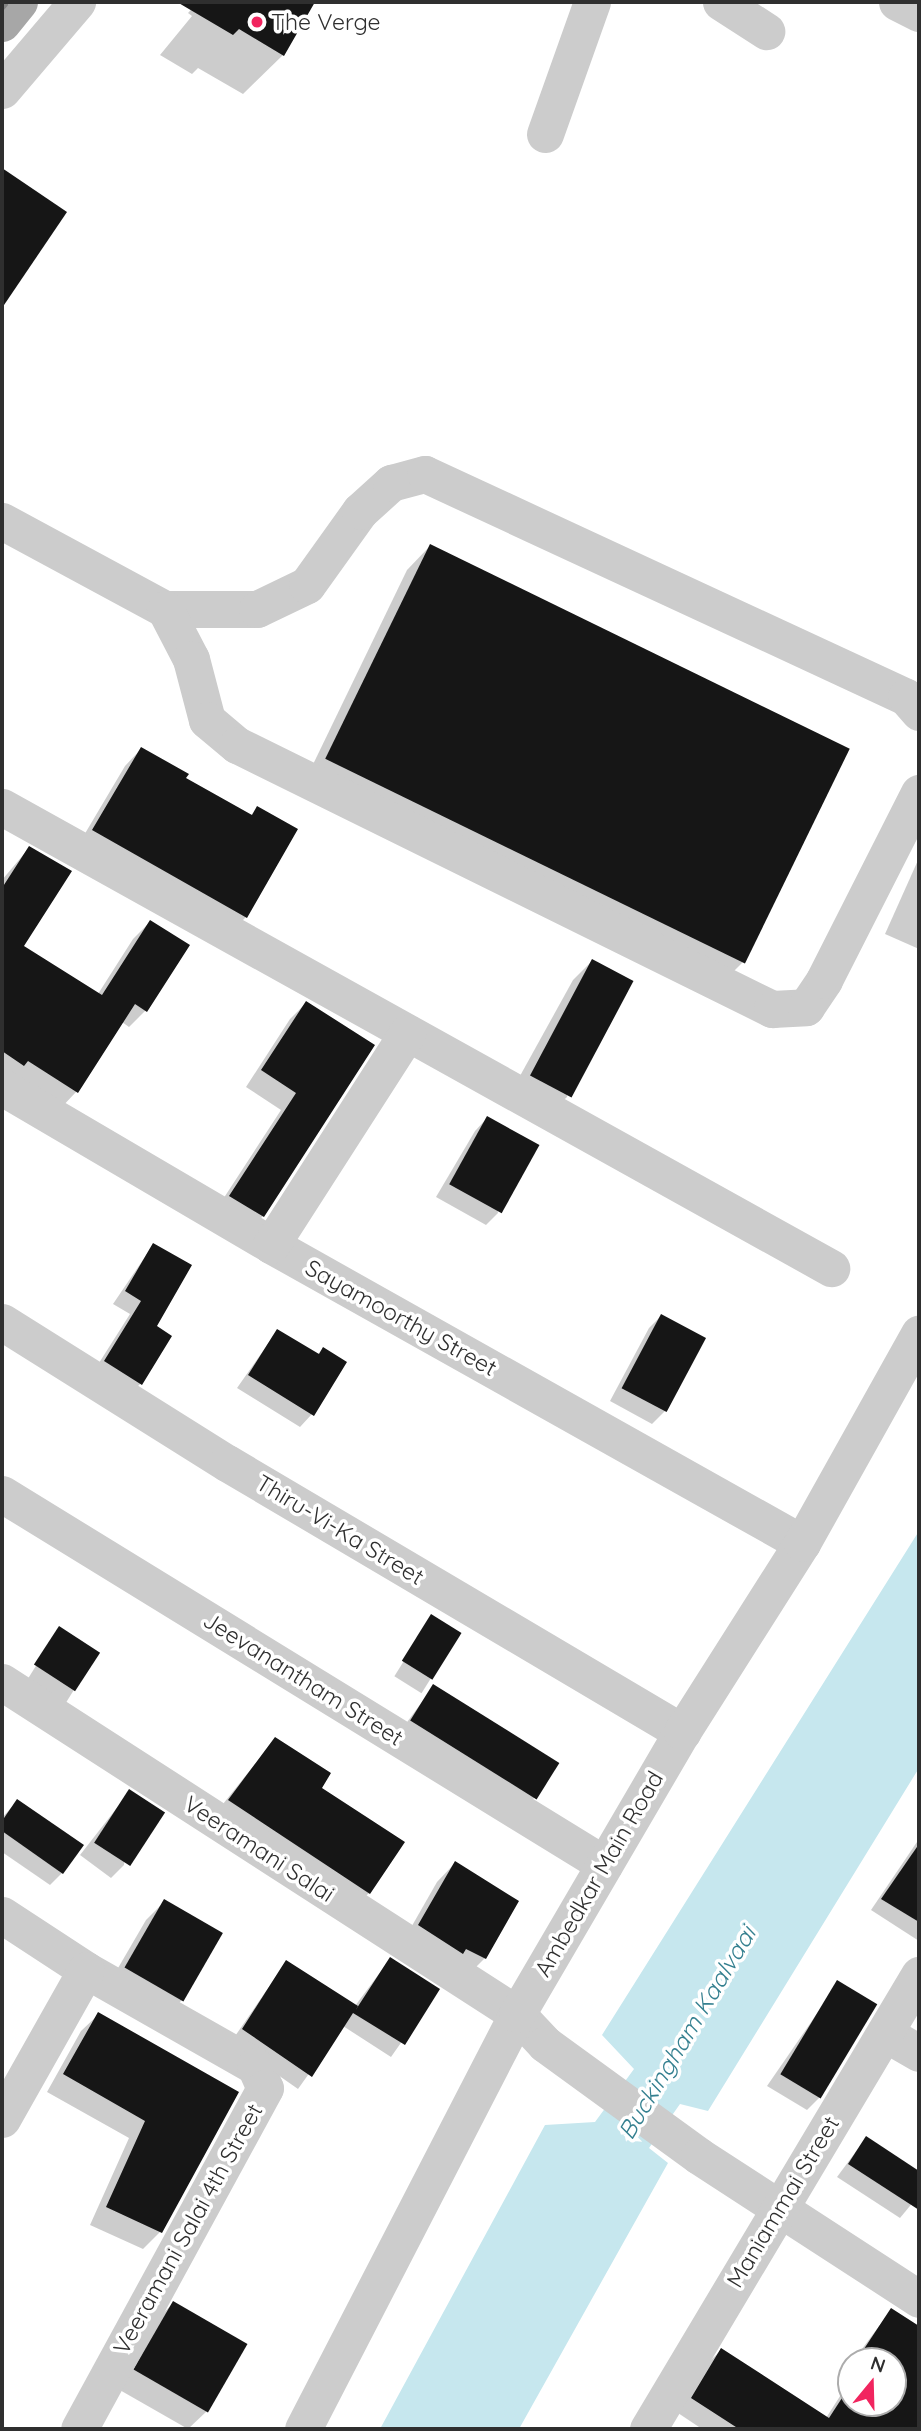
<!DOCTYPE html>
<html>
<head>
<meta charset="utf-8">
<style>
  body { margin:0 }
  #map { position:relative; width:921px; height:2431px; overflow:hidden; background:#fff; font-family:Quicksand,sans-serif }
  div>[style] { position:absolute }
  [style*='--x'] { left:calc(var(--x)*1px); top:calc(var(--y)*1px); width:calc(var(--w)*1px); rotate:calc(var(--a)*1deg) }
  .water>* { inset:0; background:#c6e7ee }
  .shadow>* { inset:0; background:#0003; transform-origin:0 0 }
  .building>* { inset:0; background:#161616; transform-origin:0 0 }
  .minor>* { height:37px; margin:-18.5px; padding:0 18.5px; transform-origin:18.5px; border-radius:18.5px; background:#ccc }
  .major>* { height:38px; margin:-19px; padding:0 19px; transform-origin:19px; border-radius:19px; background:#a7a7a7 }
  .rail>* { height:5px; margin-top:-2.5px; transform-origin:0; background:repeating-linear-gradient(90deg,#848484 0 7px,transparent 0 12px) }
  .dots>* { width:19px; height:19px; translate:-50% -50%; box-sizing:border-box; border:4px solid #fff; border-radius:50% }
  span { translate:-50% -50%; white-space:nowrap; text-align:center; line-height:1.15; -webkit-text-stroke:7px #fff; paint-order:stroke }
  .poi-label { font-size:23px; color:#2f2f2f }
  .left { translate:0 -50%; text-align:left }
  .street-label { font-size:23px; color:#2f2f2f }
  .water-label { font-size:24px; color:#358090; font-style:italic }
  .frame { position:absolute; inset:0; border:4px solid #2f2f2f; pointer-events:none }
  .north { position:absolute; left:837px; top:2347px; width:70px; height:70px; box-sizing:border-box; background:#fff; border:2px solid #acacac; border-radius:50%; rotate:19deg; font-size:19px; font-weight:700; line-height:28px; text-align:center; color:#2f2f2f }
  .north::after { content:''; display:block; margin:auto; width:24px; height:32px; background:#f1255f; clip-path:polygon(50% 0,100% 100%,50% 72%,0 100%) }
</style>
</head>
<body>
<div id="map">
  <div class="water">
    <div style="clip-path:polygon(919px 1531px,919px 1768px,708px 2111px,680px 2104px,649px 2148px,668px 2163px,519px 2429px,380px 2429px,545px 2125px,595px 2122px,634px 2069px,602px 2035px)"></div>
  </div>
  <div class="shadow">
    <div style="clip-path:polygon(198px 2px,313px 2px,283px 55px,243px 94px,198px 68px,192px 74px,160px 55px,192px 16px,188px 13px)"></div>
    <div style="clip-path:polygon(2px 170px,64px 212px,2px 305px)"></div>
    <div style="clip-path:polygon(430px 546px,746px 959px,722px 983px,304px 783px,407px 570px)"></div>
    <div style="clip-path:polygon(141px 749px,184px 779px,250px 816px,258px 808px,246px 917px,229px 934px,77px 847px,125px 766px)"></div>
    <div style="clip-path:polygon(29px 848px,21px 946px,98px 994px,133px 939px,150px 922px,146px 1010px,129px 1027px,122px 1022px,76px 1092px,60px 1109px,2px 1076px,2px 880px)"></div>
    <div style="clip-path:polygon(919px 858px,919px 949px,885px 934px)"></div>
    <div style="clip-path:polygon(592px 961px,567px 1097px,548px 1115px,510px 1094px,573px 980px)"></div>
    <div style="clip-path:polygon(306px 1003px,372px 1045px,263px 1216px,247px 1232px,214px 1213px,281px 1110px,246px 1087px,290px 1019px)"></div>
    <div style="clip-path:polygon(487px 1118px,498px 1213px,486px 1225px,436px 1197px,475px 1131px)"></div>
    <div style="clip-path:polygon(153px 1245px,140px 1384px,128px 1396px,92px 1374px,130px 1314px,113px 1304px)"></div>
    <div style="clip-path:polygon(661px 1316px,665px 1411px,652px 1424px,610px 1401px,649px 1328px)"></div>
    <div style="clip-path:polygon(277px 1331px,317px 1355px,323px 1349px,312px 1414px,300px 1427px,237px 1388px)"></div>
    <div style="left:432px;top:1616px;width:32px;height:71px;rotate:32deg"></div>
    <div style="left:59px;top:1629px;width:45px;height:61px;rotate:32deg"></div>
    <div style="clip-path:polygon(433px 1687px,535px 1797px,523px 1810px,399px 1733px)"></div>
    <div style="clip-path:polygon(275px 1739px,319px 1789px,402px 1843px,369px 1893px,350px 1912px,211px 1819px)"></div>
    <div style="clip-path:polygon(130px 1791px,124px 1865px,111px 1878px,80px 1855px)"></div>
    <div style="clip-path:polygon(17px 1801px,62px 1873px,50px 1885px,2px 1852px,2px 1818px)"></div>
    <div style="clip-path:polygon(919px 1839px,919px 1941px,871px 1910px)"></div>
    <div style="clip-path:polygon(455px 1863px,517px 1902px,485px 1958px,466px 1977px,401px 1945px,437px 1882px)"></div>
    <div style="clip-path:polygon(165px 1901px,182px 2000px,163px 2019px,107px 1987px,146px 1920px)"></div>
    <div style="clip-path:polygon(390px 1959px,438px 1990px,391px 2057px,343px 2026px,298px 2089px,231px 2042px,286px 1962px,355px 2006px)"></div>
    <div style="clip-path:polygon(838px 1983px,820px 2097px,807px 2110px,767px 2086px)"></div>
    <div style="clip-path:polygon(99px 2014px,237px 2092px,160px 2232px,143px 2249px,90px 2225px,129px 2138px,47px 2092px,81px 2031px)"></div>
    <div style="clip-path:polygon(866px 2138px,919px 2173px,919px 2195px,900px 2218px,837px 2177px)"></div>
    <div style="clip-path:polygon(173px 2303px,207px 2411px,188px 2429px,118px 2389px,155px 2322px)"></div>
    <div style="clip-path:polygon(891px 2310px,919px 2328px,919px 2429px,702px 2429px,678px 2413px,707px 2364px,721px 2350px,826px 2418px,851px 2379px,851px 2403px,893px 2403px,893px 2361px,853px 2361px)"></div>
  </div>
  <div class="building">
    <div style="clip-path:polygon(177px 2px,315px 2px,284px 56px,239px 29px,233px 35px)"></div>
    <div style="clip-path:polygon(2px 168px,67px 212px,2px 308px)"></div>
    <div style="left:430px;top:544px;width:467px;height:239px;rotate:26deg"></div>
    <div style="clip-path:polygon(141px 747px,189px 774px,186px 778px,252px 815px,257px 806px,298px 829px,247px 918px,92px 830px)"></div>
    <div style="clip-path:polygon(29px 846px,72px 871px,24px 946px,102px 995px,150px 920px,190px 945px,147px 1012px,135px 1004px,78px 1093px,28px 1061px,24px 1066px,2px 1051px,2px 888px)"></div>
    <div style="left:592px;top:959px;width:47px;height:132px;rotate:28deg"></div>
    <div style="clip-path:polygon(306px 1001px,375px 1045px,264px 1217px,229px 1196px,296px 1093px,261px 1070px)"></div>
    <div style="left:487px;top:1116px;width:60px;height:78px;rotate:29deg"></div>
    <div style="clip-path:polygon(153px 1243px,192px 1265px,157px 1326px,172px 1336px,142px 1385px,104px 1361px,141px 1301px,125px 1291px)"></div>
    <div style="left:661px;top:1314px;width:51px;height:84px;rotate:28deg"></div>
    <div style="clip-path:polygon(277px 1329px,319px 1354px,323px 1347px,347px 1362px,314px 1416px,248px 1375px)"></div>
    <div style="left:431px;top:1614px;width:36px;height:55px;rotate:32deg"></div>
    <div style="left:59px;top:1626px;width:49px;height:46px;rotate:33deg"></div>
    <div style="left:433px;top:1684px;width:149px;height:43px;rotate:32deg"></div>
    <div style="clip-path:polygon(275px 1737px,331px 1773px,322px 1788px,405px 1842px,370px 1894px,228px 1800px)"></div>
    <div style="left:129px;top:1789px;width:43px;height:64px;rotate:33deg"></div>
    <div style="clip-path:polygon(17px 1799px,84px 1845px,63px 1874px,2px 1831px,2px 1821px)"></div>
    <div style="clip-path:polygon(919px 1844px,919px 1922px,881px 1899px)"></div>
    <div style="clip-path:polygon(455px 1861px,519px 1901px,486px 1959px,466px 1949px,463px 1954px,418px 1925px)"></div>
    <div style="left:164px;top:1899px;width:68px;height:79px;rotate:30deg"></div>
    <div style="clip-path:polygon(390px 1957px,440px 1989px,405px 2045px,353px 2013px,312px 2077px,242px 2029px,286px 1960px,358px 2006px,355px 2011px)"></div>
    <div style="left:837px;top:1980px;width:47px;height:110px;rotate:31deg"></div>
    <div style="clip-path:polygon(98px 2012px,239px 2092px,162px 2233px,106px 2207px,145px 2121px,63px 2074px)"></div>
    <div style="clip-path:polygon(866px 2136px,919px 2171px,919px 2210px,848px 2164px)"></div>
    <div style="left:173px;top:2301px;width:86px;height:79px;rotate:30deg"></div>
    <div style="clip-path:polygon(891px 2308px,919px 2326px,919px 2429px,739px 2429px,691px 2398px,721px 2348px,829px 2418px,851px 2384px,851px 2403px,893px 2403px,893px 2361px,866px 2361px,860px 2355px)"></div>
  </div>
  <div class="minor">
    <div style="--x:721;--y:2;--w:54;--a:32.8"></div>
    <div style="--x:897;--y:2;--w:25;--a:27"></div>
    <div style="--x:2;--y:90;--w:116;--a:-49.6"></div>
    <div style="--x:545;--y:134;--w:140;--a:-70.4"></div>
    <div style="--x:2;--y:521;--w:185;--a:28.4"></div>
    <div style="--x:165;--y:609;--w:92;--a:0"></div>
    <div style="--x:257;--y:609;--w:55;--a:-25.6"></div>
    <div style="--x:307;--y:585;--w:91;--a:-54.4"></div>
    <div style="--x:360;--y:511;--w:42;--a:-42.1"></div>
    <div style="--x:391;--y:483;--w:35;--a:-15"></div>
    <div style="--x:425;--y:474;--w:530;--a:24.87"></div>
    <div style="--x:906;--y:697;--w:20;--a:49"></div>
    <div style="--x:165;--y:609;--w:56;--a:62.5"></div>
    <div style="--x:191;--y:659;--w:63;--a:75.3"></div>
    <div style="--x:207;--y:720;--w:39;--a:40"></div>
    <div style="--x:237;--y:745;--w:597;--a:26.26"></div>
    <div style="--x:772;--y:1009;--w:34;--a:-3"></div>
    <div style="--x:806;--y:1007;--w:32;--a:-56"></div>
    <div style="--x:824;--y:980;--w:210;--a:-63.1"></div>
    <div style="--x:2;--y:807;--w:949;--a:29.08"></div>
    <div style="--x:2;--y:1087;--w:312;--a:30.4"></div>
    <div style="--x:271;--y:1245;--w:609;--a:29.3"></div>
    <div style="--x:271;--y:1245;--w:252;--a:-57.3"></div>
    <div style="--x:2;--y:1322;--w:266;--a:32.1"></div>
    <div style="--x:227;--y:1463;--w:529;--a:30.59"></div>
    <div style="--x:2;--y:1494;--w:707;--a:31.58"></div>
    <div style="--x:2;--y:1682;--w:613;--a:32.81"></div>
    <div style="--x:517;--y:2014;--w:41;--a:47"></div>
    <div style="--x:545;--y:2044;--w:190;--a:36"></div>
    <div style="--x:699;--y:2156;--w:262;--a:33"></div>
    <div style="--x:2;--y:1915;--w:100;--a:33.2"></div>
    <div style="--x:86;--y:1970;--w:194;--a:29.6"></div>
    <div style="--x:255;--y:2066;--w:24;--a:66"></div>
    <div style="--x:265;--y:2088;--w:388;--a:118.6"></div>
    <div style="--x:886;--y:2034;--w:38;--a:30"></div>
    <div style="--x:2;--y:2119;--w:171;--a:-60.6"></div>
    <div style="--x:303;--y:2429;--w:467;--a:-62.7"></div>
    <div style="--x:517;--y:2014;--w:327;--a:-59.7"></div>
    <div style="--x:682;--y:1732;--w:224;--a:-57.6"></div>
    <div style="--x:802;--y:1543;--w:240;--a:-60.8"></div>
    <div style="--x:648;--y:2429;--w:529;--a:-59.17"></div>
  </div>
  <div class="major">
    <div style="--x:2;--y:23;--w:27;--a:-51"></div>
  </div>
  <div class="rail">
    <div style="--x:2;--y:8;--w:8;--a:-50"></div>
  </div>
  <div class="dots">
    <div style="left:257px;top:22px;background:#f1255f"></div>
  </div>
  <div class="poi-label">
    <span class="left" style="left:271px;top:22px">The Verge</span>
  </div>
  <div class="street-label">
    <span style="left:401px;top:1318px;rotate:29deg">Sayamoorthy Street</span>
    <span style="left:340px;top:1530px;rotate:31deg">Thiru-Vi-Ka Street</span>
    <span style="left:303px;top:1679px;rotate:32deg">Jeevanantham Street</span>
    <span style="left:259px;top:1849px;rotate:33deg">Veeramani Salai</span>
    <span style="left:599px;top:1874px;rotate:-60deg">Ambedkar Main Road</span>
    <span style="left:783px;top:2202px;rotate:-59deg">Maniammai Street</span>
    <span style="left:188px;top:2229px;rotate:-61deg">Veeramani Salai 4th Street</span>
  </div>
  <div class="water-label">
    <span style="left:687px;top:2033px;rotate:-59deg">Buckingham Kaalvaai</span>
  </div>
  <div class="frame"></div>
  <div class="north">N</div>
</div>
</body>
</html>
